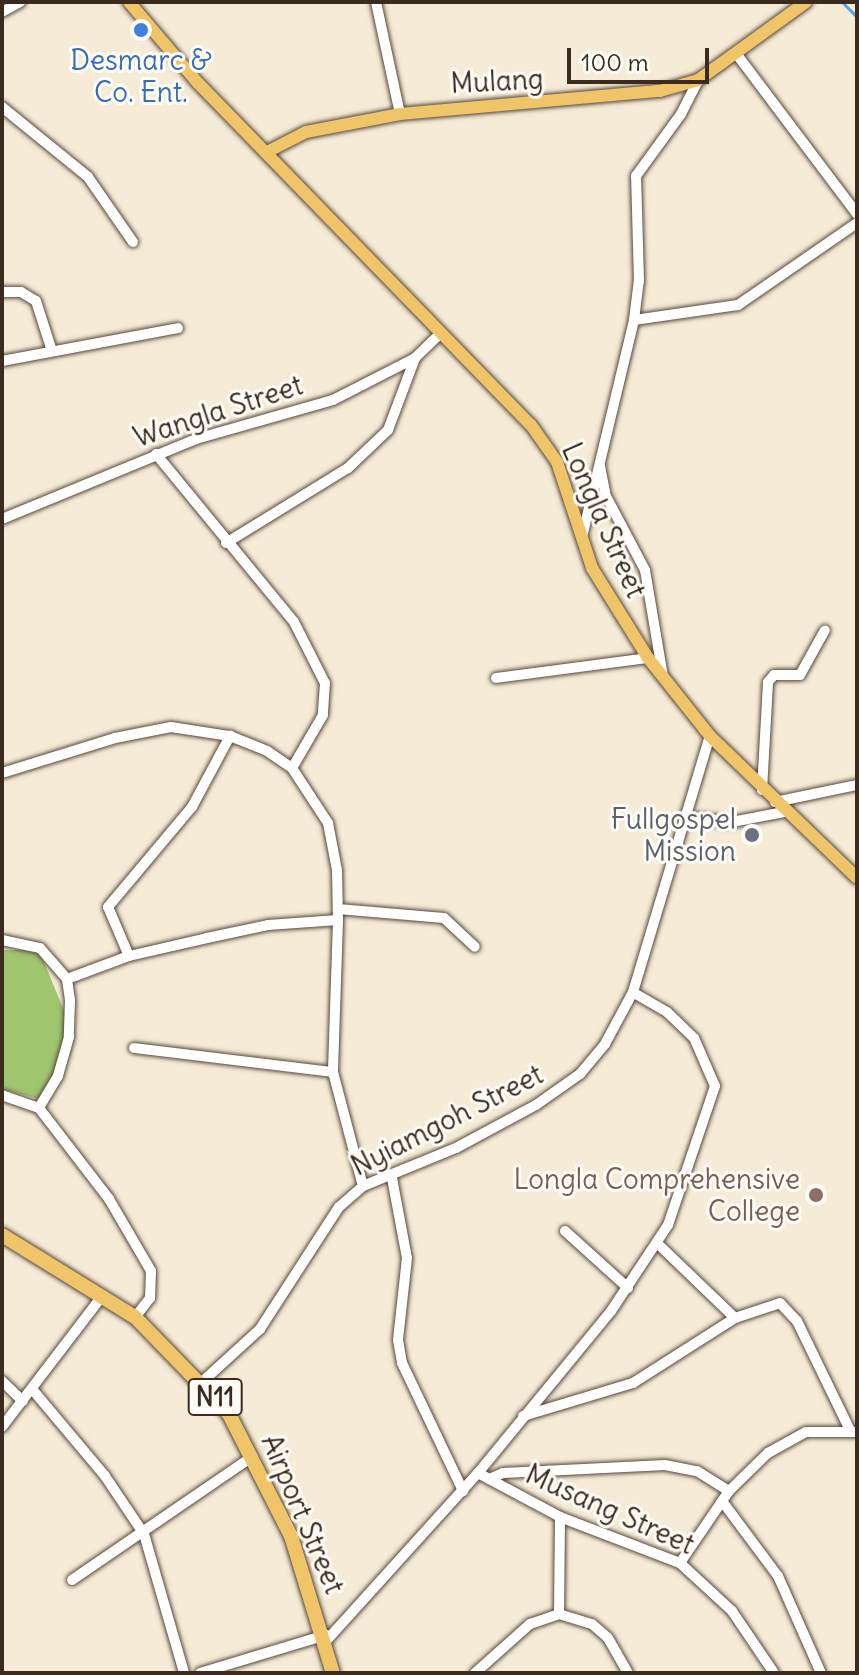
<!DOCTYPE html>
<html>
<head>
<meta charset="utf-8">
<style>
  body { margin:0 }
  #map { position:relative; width:859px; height:1675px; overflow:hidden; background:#f5ebd6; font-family:Delius,sans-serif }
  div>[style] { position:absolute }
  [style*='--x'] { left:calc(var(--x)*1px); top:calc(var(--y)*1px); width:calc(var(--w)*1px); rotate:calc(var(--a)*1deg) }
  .green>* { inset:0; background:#a0c56f }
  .stream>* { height:3px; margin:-1.5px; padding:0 1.5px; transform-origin:1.5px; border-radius:1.5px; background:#62a3d5 }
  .roads { filter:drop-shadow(0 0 2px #57473a) drop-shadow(0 0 2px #57473a) }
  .minor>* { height:10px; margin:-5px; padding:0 5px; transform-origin:5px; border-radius:5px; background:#fff }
  .major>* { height:12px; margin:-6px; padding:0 6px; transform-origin:6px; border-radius:6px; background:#f0c469 }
  .highway>* { height:14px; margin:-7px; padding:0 7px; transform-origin:7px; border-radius:7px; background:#f0c469 }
  .dots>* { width:22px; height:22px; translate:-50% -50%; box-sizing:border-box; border:4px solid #fdfcf7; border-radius:50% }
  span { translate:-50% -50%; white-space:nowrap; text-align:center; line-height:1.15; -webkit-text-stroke:6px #fdfcf7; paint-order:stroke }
  .shield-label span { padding:2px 6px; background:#fdfcf7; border:2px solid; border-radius:6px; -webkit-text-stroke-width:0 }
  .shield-label { font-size:26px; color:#3b2a1e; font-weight:700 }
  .shop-label { font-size:28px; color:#366cbe }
  .street-label { font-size:28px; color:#3b2a1e }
  .worship-label { font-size:28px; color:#5b616d }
  .right { translate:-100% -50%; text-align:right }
  .education-label { font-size:28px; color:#785e54 }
  .frame { position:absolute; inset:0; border:4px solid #3b2a1e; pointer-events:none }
  .scale { position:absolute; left:567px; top:48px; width:142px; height:36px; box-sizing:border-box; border:4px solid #3b2a1e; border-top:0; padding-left:10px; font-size:24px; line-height:28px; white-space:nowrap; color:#3b2a1e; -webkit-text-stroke:6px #fdfcf7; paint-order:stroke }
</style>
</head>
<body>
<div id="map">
  <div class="green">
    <div style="clip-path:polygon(2px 950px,39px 950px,70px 1025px,57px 1076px,43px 1100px,2px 1089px)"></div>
  </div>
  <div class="stream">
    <div style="--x:842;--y:2;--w:21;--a:45"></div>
  </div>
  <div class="roads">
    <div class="minor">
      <div style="--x:376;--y:2;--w:115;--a:77.9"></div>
      <div style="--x:2;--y:12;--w:21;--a:-29"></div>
      <div style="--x:738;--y:56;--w:198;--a:53"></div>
      <div style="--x:2;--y:107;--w:111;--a:39.1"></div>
      <div style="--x:88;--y:177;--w:79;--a:55.3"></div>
      <div style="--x:2;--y:292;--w:19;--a:0"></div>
      <div style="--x:21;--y:292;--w:17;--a:31"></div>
      <div style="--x:36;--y:301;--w:52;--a:72.3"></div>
      <div style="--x:634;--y:320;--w:105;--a:-8.2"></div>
      <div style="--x:738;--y:305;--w:145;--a:-34.6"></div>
      <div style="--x:2;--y:361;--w:179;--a:-10.6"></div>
      <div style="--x:156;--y:454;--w:217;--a:50.6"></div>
      <div style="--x:294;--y:622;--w:68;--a:63.1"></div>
      <div style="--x:325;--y:683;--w:32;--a:94"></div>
      <div style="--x:323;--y:715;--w:61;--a:120.3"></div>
      <div style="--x:600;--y:466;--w:31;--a:79"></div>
      <div style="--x:606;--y:496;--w:84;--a:62.2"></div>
      <div style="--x:645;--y:570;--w:108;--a:80.4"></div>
      <div style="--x:2;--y:519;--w:210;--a:-22.4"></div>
      <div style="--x:196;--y:439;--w:142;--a:-15.9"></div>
      <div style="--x:333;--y:400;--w:92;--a:-27.1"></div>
      <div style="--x:415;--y:358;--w:35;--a:-44"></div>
      <div style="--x:582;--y:537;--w:223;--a:-76.5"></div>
      <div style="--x:634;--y:320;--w:39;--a:-83"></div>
      <div style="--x:639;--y:281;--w:105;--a:-91.6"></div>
      <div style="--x:636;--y:176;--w:77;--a:-54"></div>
      <div style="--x:681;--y:114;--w:38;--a:-63"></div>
      <div style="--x:226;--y:543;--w:143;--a:-31.6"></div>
      <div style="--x:348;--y:468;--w:55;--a:-43.5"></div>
      <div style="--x:388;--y:430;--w:77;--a:-69.4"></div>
      <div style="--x:496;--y:678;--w:153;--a:-7.5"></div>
      <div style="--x:2;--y:773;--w:118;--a:-17.2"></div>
      <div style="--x:115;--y:738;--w:57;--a:-11.1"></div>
      <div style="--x:171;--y:727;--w:60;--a:8.7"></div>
      <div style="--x:230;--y:736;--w:40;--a:22"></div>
      <div style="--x:267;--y:751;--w:30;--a:34"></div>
      <div style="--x:292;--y:768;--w:66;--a:56.8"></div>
      <div style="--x:328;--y:823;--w:48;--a:79.2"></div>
      <div style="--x:337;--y:870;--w:50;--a:88.9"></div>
      <div style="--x:762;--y:790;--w:108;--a:-86.8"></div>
      <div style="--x:768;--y:682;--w:9;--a:-49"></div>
      <div style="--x:774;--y:675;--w:26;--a:0"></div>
      <div style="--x:800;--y:675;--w:51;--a:-60.9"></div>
      <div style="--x:775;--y:802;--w:84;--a:-11.7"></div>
      <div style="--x:685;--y:817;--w:47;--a:6.1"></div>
      <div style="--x:732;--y:822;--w:53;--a:-10.9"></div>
      <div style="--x:338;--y:909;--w:106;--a:4.9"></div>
      <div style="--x:444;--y:918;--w:42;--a:43.1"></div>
      <div style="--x:2;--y:940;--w:39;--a:12"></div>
      <div style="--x:40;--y:948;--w:41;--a:48.9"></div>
      <div style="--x:67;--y:979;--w:22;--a:82"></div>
      <div style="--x:70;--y:1001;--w:36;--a:92"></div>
      <div style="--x:69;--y:1037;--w:41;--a:105.8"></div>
      <div style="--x:58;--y:1076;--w:37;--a:121"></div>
      <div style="--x:39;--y:1108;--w:39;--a:-161"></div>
      <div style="--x:129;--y:956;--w:53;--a:-113.2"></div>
      <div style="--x:108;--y:907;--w:131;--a:-50"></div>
      <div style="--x:192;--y:807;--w:81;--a:-61.8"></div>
      <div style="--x:67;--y:979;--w:66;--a:-20.4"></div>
      <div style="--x:129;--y:956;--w:80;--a:-13"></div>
      <div style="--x:207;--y:938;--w:62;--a:-12"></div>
      <div style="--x:268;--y:925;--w:70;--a:-4.1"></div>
      <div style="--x:338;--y:920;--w:152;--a:91.9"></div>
      <div style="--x:333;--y:1072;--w:118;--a:75.3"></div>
      <div style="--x:134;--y:1048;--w:200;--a:6.9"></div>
      <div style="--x:39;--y:1108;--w:115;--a:52.4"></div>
      <div style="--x:109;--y:1199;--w:83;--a:59.7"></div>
      <div style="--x:151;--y:1271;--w:27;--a:92"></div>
      <div style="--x:150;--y:1298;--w:24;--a:128"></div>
      <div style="--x:392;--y:1178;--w:81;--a:79.4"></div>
      <div style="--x:407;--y:1258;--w:82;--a:96.3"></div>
      <div style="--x:398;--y:1340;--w:23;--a:80"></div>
      <div style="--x:402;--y:1363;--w:142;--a:64.5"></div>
      <div style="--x:565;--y:1231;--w:85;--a:42.1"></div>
      <div style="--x:658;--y:1244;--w:107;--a:43.9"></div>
      <div style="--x:2;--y:1381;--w:29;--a:44"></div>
      <div style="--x:202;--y:1382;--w:79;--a:-42.4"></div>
      <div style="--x:260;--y:1329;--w:145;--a:-57.1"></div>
      <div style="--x:339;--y:1207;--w:32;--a:-41"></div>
      <div style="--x:363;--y:1186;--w:100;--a:-22.2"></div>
      <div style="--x:456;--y:1148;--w:91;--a:-28.3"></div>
      <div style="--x:536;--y:1105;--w:54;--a:-35.2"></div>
      <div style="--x:580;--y:1074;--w:39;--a:-50"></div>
      <div style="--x:605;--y:1044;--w:59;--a:-61.7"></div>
      <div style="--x:633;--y:992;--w:267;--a:-73.3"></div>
      <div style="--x:32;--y:1389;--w:114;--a:50"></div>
      <div style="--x:105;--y:1476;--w:70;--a:56.1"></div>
      <div style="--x:144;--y:1534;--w:145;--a:73.9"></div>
      <div style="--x:523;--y:1416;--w:115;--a:-16.7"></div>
      <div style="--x:633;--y:1383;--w:121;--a:-32.5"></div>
      <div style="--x:735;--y:1318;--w:47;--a:-18.4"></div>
      <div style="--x:780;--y:1303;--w:25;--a:47"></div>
      <div style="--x:797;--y:1321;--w:121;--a:64.1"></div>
      <div style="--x:2;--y:1427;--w:166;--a:-52.6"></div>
      <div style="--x:478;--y:1473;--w:93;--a:28.2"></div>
      <div style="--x:560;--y:1517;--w:129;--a:21"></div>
      <div style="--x:680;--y:1563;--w:71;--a:42.7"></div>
      <div style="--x:732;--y:1611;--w:75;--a:55.9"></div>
      <div style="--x:489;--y:1479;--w:15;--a:-23"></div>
      <div style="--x:503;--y:1473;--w:162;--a:-2.8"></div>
      <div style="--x:665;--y:1465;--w:33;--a:11"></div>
      <div style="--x:697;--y:1471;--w:38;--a:32"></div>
      <div style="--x:722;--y:1501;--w:94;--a:53.3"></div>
      <div style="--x:778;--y:1576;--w:106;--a:66.1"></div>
      <div style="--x:680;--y:1563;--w:87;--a:-55.8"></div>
      <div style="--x:729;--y:1491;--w:54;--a:-44.3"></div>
      <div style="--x:768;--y:1453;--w:43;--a:-28.9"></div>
      <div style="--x:806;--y:1432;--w:51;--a:0"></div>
      <div style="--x:72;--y:1580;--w:219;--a:-34.4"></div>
      <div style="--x:559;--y:1614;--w:97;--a:-89.4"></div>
      <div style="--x:327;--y:1640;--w:225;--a:-47.9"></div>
      <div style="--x:478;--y:1473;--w:210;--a:-50.6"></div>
      <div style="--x:611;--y:1311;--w:103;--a:-56.5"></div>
      <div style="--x:668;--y:1225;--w:147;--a:-71.3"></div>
      <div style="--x:715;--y:1086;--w:52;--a:-113.6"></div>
      <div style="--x:694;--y:1038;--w:37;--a:-136"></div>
      <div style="--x:667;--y:1012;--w:39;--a:-150"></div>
      <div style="--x:200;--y:1673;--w:132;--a:-16.8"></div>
      <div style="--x:475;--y:1673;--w:74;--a:-41.7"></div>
      <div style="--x:530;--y:1624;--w:31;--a:-19"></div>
      <div style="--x:559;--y:1614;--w:34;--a:17"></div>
      <div style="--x:592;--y:1624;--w:21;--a:41"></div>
      <div style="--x:608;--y:1638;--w:40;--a:60.3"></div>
    </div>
    <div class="major">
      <div style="--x:129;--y:2;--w:106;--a:49.6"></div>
      <div style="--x:198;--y:83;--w:477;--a:45.8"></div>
      <div style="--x:531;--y:425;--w:45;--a:54.9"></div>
      <div style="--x:557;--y:462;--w:112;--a:71.7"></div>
      <div style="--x:592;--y:568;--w:106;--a:58.1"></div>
      <div style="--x:648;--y:658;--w:100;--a:51.5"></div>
      <div style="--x:710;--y:736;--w:204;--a:44"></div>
      <div style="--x:267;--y:152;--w:44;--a:-27.1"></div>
      <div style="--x:306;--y:132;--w:96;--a:-10.8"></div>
      <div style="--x:400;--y:114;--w:261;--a:-5.1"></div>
      <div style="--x:660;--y:91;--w:40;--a:-16"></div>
      <div style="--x:698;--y:80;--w:133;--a:-35.8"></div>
    </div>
    <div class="highway">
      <div style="--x:2;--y:1235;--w:156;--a:31.7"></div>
      <div style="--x:135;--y:1317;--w:135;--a:45.9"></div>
      <div style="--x:229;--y:1414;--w:137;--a:63.1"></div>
      <div style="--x:291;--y:1536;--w:143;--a:73"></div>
    </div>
  </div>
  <div class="dots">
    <div style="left:141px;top:30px;background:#3f7fe0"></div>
    <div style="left:752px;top:835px;background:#6b7280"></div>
    <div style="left:816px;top:1195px;background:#8d6e63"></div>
  </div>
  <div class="shield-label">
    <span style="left:215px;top:1397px">N11</span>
  </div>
  <div class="shop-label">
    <span style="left:141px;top:76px">Desmarc &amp;<br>Co. Ent.</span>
  </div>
  <div class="street-label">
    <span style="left:497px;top:81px;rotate:-3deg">Mulang</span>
    <span style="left:218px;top:411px;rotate:-18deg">Wangla Street</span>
    <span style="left:604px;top:520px;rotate:66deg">Longla Street</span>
    <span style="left:447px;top:1120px;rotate:-27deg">Nyiamgoh Street</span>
    <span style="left:610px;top:1509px;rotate:24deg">Musang Street</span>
    <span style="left:303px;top:1514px;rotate:67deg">Airport Street</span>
  </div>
  <div class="worship-label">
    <span class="right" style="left:736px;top:835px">Fullgospel<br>Mission</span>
  </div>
  <div class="education-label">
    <span class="right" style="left:800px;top:1195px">Longla Comprehensive<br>College</span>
  </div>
  <div class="frame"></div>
  <div class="scale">100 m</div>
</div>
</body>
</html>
